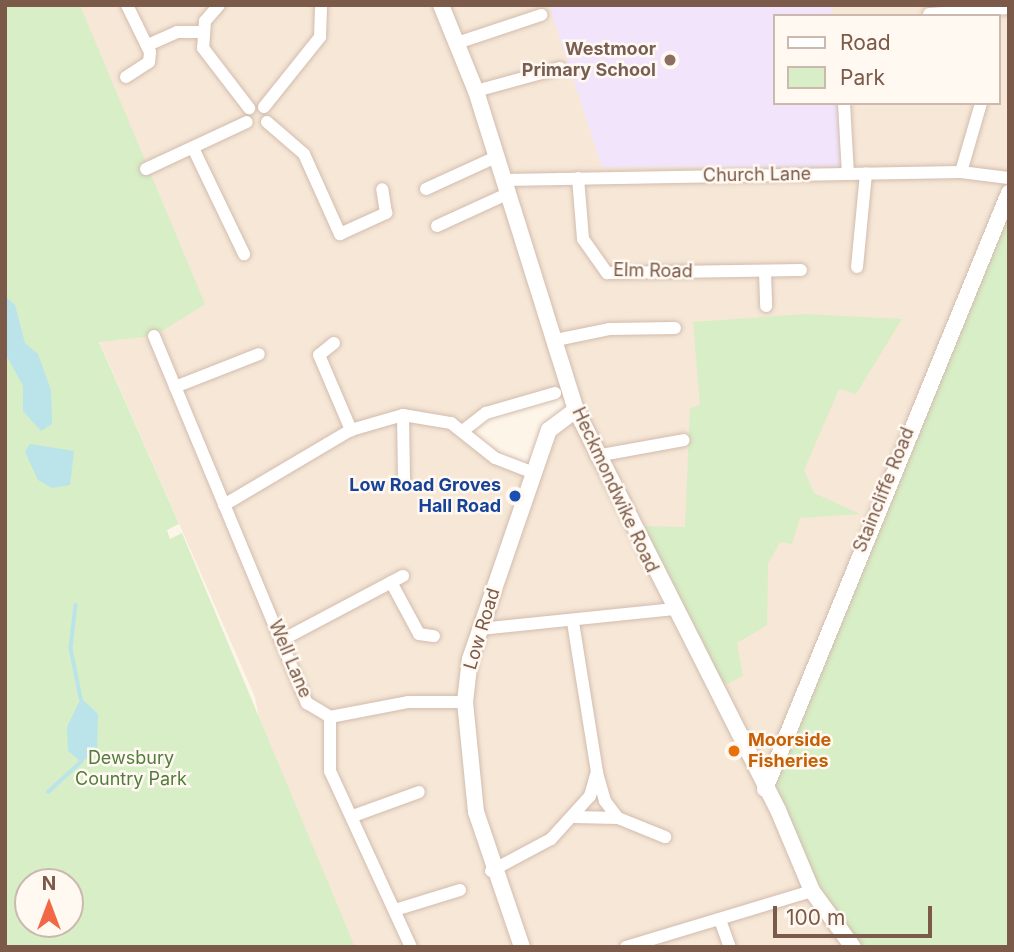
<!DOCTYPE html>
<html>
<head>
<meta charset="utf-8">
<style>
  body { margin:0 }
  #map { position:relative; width:1014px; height:952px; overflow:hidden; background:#fef5e9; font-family:Inter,sans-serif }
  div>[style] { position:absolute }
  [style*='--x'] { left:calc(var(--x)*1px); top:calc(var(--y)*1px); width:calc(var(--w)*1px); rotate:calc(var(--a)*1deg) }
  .residential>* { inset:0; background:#f6e7d7 }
  .education>* { inset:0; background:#f2e5fb }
  .green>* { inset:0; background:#d7eec6 }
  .water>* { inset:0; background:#bbe4ea }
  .stream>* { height:3.5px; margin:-1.75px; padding:0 1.75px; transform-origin:1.75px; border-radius:1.75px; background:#bbe4ea }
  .roads { filter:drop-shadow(0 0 2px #d2bcad) drop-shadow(0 0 2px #d2bcad) }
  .street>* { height:12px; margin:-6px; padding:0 6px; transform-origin:6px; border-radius:6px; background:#fff }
  .secondary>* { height:16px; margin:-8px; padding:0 8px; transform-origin:8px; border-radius:8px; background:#fff }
  .dots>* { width:19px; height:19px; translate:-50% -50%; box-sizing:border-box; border:4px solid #fff9f1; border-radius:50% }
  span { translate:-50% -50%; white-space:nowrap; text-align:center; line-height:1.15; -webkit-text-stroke:5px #fff9f1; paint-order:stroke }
  .education-label { font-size:18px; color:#785e54; font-weight:700 }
  .right { translate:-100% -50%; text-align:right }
  .street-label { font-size:18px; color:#7c5a4a }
  .transit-label { font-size:18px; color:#164399; font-weight:700 }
  .food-label { font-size:18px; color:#c56008; font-weight:700 }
  .left { translate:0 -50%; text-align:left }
  .park-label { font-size:18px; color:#527c3d }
  .frame { position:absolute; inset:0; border:7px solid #7c5a4a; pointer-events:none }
  .legend { position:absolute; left:773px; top:14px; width:228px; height:91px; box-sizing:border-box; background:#fff9f1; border:2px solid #cbb9ae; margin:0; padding:9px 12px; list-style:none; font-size:21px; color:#7c5a4a }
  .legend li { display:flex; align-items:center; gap:14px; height:35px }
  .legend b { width:35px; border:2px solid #cbb9ae }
  .north { position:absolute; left:14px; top:868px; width:70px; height:70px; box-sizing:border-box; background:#fff9f1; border:2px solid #cbb9ae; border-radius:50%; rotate:0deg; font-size:19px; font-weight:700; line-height:28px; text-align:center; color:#7c5a4a }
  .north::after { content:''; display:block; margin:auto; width:24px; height:32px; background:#f06846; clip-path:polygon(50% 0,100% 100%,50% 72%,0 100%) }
  .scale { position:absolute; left:773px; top:906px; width:159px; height:32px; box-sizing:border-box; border:4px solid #7c5a4a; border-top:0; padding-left:9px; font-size:21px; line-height:24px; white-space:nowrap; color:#7c5a4a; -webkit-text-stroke:5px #fff9f1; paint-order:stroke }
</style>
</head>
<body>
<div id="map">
  <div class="residential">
    <div style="clip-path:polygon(evenodd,80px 5px,1009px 5px,1009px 193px,853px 947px,355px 947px,261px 729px,255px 697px,99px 341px,154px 336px,146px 169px,80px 5px,774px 16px,998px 16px,998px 103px,774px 103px,774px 16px,80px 5px,555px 393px,576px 410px,549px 430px,534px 473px,464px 431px,522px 401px,555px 393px)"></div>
  </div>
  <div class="education">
    <div style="clip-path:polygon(549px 5px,831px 5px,832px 16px,774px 16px,774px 103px,838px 103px,843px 167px,602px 167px)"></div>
  </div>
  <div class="green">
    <div style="clip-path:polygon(evenodd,5px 5px,80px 5px,205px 304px,154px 336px,99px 342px,179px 524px,167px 530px,170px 539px,182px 533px,355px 947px,5px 947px,5px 5px,28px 882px,70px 882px,70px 924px,28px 924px,28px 882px)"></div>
    <div style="clip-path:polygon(1009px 194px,1009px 947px,853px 947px,765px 789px)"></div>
    <div style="clip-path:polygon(805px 314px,902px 319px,856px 394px,839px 389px,804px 470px,814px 493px,860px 514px,800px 518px,792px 544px,780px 542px,768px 564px,767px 625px,737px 643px,743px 676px,723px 686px,631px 526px,685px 527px,690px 408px,700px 405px,693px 322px)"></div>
  </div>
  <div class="water">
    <div style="clip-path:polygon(5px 296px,15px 305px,25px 343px,38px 354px,51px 390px,52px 424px,41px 431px,23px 411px,23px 386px,5px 353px)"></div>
    <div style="clip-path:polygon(30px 444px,74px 451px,70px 485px,52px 488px,38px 480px,25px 452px)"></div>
    <div style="clip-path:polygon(81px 698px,98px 714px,97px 751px,81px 762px,68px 751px,67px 727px)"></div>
  </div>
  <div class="stream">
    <div style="--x:76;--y:605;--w:43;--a:96.6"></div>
    <div style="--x:71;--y:648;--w:51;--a:78.7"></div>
    <div style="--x:48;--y:792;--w:45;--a:-42.3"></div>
  </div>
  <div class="roads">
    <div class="street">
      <div style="--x:219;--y:5;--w:21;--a:131"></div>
      <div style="--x:205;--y:21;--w:27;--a:94"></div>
      <div style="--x:203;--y:48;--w:76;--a:52.5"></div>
      <div style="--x:929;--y:14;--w:80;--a:-4.3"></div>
      <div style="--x:457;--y:43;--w:89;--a:-18.4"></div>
      <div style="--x:148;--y:45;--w:32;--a:-24"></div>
      <div style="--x:177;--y:32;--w:25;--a:0"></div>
      <div style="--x:126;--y:77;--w:27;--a:-33"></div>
      <div style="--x:149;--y:62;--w:10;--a:-84"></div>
      <div style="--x:150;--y:52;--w:52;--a:-116.1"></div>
      <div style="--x:476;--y:91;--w:87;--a:-15.3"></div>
      <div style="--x:844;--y:103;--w:71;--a:86.8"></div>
      <div style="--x:264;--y:107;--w:90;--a:-51.3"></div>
      <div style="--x:320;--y:37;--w:32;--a:-88"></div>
      <div style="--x:267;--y:122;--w:49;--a:40.9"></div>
      <div style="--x:304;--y:154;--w:88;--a:65.8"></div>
      <div style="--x:340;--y:234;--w:51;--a:-24.5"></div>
      <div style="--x:386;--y:213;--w:24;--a:-99"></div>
      <div style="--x:193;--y:148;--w:118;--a:64.3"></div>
      <div style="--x:146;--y:169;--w:111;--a:-25"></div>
      <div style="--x:961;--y:172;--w:72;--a:-73.8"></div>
      <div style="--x:578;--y:178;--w:61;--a:85.3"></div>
      <div style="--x:583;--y:239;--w:42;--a:54.8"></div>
      <div style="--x:607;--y:273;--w:194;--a:-0.9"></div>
      <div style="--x:504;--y:180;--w:457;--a:-1"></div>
      <div style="--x:961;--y:172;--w:48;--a:7.1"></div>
      <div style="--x:426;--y:189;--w:79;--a:-24.6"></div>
      <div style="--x:437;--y:226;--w:79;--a:-24.6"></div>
      <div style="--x:857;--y:267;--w:94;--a:-84.5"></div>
      <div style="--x:765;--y:272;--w:34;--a:88"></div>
      <div style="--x:154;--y:336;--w:398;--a:67.4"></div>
      <div style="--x:307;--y:703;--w:27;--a:31"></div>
      <div style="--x:330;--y:717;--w:79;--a:-10.9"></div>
      <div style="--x:408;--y:702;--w:57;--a:0"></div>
      <div style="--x:556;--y:340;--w:54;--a:-11.7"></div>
      <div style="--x:609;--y:329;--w:66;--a:-0.9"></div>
      <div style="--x:334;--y:343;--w:19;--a:141"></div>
      <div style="--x:319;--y:355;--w:82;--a:66.9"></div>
      <div style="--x:175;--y:387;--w:90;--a:-21.4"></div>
      <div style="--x:403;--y:415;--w:65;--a:89.1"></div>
      <div style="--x:464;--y:430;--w:28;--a:-38"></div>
      <div style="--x:486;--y:413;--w:72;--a:-16.2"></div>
      <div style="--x:596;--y:456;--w:89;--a:-10.3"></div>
      <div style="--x:224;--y:505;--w:147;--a:-30.6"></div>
      <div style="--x:351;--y:430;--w:54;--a:-16.1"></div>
      <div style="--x:403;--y:415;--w:49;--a:9.5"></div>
      <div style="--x:451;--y:423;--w:56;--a:38.5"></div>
      <div style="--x:495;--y:458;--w:42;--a:21"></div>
      <div style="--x:391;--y:582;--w:59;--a:61.7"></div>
      <div style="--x:419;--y:634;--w:15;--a:8"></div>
      <div style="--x:480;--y:629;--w:193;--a:-5.9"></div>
      <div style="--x:282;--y:640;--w:137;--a:-27.9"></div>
      <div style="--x:330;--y:717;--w:54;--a:90"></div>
      <div style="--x:330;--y:771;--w:194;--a:65.3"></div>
      <div style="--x:597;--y:773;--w:29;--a:74"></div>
      <div style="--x:605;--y:801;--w:21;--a:53"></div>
      <div style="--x:353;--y:816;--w:70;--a:-20"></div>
      <div style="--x:574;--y:817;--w:44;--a:1.3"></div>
      <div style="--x:618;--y:818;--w:51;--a:22"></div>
      <div style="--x:491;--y:871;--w:68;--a:-28.1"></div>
      <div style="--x:551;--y:839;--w:58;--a:-47.8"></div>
      <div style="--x:590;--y:796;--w:25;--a:-74"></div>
      <div style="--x:597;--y:772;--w:152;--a:-99.1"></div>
      <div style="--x:395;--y:910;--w:68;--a:-17.1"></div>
      <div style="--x:720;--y:920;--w:29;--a:70"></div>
      <div style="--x:626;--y:947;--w:194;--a:-16.8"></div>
    </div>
    <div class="secondary">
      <div style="--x:441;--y:5;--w:93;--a:67.9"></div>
      <div style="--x:476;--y:91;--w:334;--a:72.6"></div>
      <div style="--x:576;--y:410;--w:448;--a:63.2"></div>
      <div style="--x:778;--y:810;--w:88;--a:67.2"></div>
      <div style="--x:812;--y:891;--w:69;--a:53.8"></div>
      <div style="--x:765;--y:789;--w:644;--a:-67.74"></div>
      <div style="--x:522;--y:947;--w:143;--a:-108.8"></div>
      <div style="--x:476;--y:812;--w:111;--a:-95.7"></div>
      <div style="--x:465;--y:702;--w:43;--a:-83.4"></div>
      <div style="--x:470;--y:659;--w:242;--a:-71"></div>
      <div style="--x:549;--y:430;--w:34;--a:-37"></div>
    </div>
  </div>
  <div class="dots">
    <div style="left:670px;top:60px;background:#8d6e63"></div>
    <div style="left:515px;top:496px;background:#1a4fb4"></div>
    <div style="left:734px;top:751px;background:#e8710a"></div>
  </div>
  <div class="education-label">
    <span class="right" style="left:656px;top:60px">Westmoor<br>Primary School</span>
  </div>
  <div class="street-label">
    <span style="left:757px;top:175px;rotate:-1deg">Church Lane</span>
    <span style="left:653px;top:271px;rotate:1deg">Elm Road</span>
    <span style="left:615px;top:490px;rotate:65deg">Heckmondwike Road</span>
    <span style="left:884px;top:490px;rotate:-68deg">Staincliffe Road</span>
    <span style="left:482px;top:629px;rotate:-73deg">Low Road</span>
    <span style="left:290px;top:659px;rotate:67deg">Well Lane</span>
  </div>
  <div class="transit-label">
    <span class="right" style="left:501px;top:496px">Low Road Groves<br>Hall Road</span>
  </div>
  <div class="food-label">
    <span class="left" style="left:748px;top:751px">Moorside<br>Fisheries</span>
  </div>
  <div class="park-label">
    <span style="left:131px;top:769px">Dewsbury<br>Country Park</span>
  </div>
  <div class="frame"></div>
  <ul class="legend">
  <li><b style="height:9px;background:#fff"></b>Road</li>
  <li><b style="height:19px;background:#d7eec6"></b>Park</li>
  </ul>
  <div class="north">N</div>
  <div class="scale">100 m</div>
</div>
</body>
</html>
